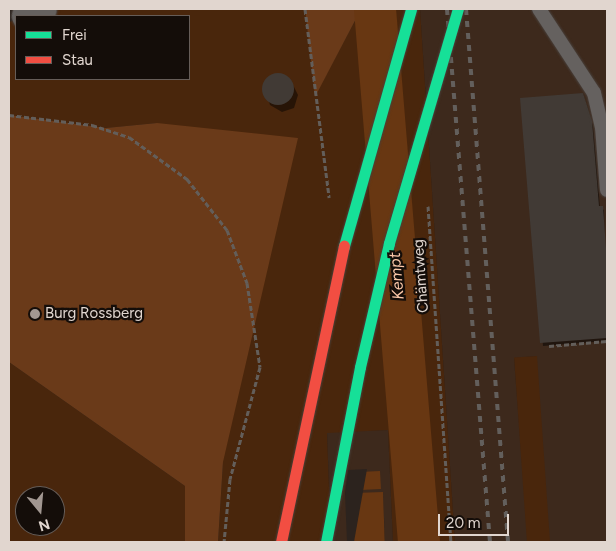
<!DOCTYPE html>
<html>
<head>
<meta charset="utf-8">
<style>
  body { margin:0 }
  #map { position:relative; width:616px; height:551px; overflow:hidden; background:#2c231e; font-family:Figtree,sans-serif }
  div>[style] { position:absolute }
  [style*='--x'] { left:calc(var(--x)*1px); top:calc(var(--y)*1px); width:calc(var(--w)*1px); rotate:calc(var(--a)*1deg) }
  .built>* { inset:0; background:#3d291c }
  .green>* { inset:0; background:#49260c; transform-origin:0 0 }
  .forest>* { inset:0; background:#6a3a19 }
  .water>* { inset:0; background:#683712; transform-origin:0 0 }
  .pier>* { inset:0; background:#2c231e }
  .shadow>* { inset:0; background:#0007 }
  .river>* { height:42px; margin:-21px; padding:0 21px; transform-origin:21px; border-radius:21px; background:#683712 }
  .building>* { inset:0; background:#413a35 }
  .round { border-radius:50% }
  .path>* { height:3px; margin-top:-1.5px; transform-origin:0; background:repeating-linear-gradient(90deg,#635e5a 0 5px,transparent 0 7.5px) }
  .roads { filter:drop-shadow(0 0 1px #48403b) drop-shadow(0 0 1px #48403b) }
  .lane>* { height:14px; margin:-7px; padding:0 7px; transform-origin:7px; border-radius:7px; background:#65615f }
  .street>* { height:28px; margin:-14px; padding:0 14px; transform-origin:14px; border-radius:14px; background:#65615f }
  .rail>* { height:4px; margin-top:-2px; transform-origin:0; background:repeating-linear-gradient(90deg,#635f5c 0 6px,transparent 0 12px) }
  .bridges { filter:drop-shadow(0 0 1px #48403b) drop-shadow(0 0 1px #48403b) }
  .fast-bridge>* { height:11px; margin:-5.5px; padding:0 5.5px; transform-origin:5.5px; border-radius:5.5px; background:#16e098 }
  .jam-bridge>* { height:11px; margin:-5.5px; padding:0 5.5px; transform-origin:5.5px; border-radius:5.5px; background:#f24e42 }
  .dots>* { width:14px; height:14px; translate:-50% -50%; box-sizing:border-box; border:2px solid #140d09; border-radius:50% }
  span { translate:-50% -50%; white-space:nowrap; text-align:center; line-height:1.15; -webkit-text-stroke:4.5px #140d09; paint-order:stroke }
  .street-label { font-size:15px; color:#e1d6cf }
  .poi-label { font-size:15px; color:#e1d6cf }
  .left { translate:0 -50%; text-align:left }
  .water-label { font-size:16px; color:#fbc7a8; font-style:italic }
  .frame { position:absolute; inset:0; border:10px solid #e1d6cf; pointer-events:none }
  .legend { position:absolute; left:15px; top:15px; width:175px; height:65px; box-sizing:border-box; background:#140d09; border:1px solid #665d58; margin:0; padding:6px 9px; list-style:none; font-size:15px; color:#e1d6cf }
  .legend li { display:flex; align-items:center; gap:10px; height:25px }
  .legend b { width:25px; border:1px solid #665d58 }
  .north { position:absolute; left:15px; top:486px; width:50px; height:50px; box-sizing:border-box; background:#140d09; border:1px solid #665d58; border-radius:50%; rotate:163deg; font-size:14px; font-weight:700; line-height:20px; text-align:center; color:#e1d6cf }
  .north::after { content:''; display:block; margin:auto; width:18px; height:22px; background:#a29791; clip-path:polygon(50% 0,100% 100%,50% 72%,0 100%) }
  .scale { position:absolute; left:438px; top:514px; width:71px; height:22px; box-sizing:border-box; border:2px solid #e1d6cf; border-top:0; padding-left:6px; font-size:15px; line-height:18px; white-space:nowrap; color:#e1d6cf; -webkit-text-stroke:4px #140d09; paint-order:stroke }
</style>
</head>
<body>
<div id="map">
  <div class="built">
    <div style="clip-path:polygon(420px 9px,607px 9px,607px 542px,549px 542px,536px 356px,514px 358px,528px 542px,455px 542px)"></div>
    <div style="clip-path:polygon(388px 430px,393px 542px,385px 542px,383px 492px,349px 542px,331px 542px,327px 432px)"></div>
  </div>
  <div class="green">
    <div style="clip-path:polygon(43px 9px,305px 9px,315px 96px,358px 15px,358px 9px,420px 9px,455px 542px,393px 542px,388px 430px,327px 433px,331px 542px,218px 542px,223px 462px,157px 123px,107px 128px,9px 115px,9px 22px,16px 20px,16px 79px,189px 79px,189px 16px,26px 16px)"></div>
    <div style="left:537px;top:356px;width:186px;height:23px;rotate:86deg"></div>
    <div style="clip-path:polygon(evenodd,9px 362px,185px 486px,185px 542px,9px 542px,9px 362px,25px 496px,55px 496px,55px 526px,25px 526px,25px 496px)"></div>
  </div>
  <div class="forest">
    <div style="clip-path:polygon(305px 9px,358px 9px,358px 15px,315px 97px)"></div>
    <div style="clip-path:polygon(9px 115px,106px 128px,157px 123px,298px 138px,223px 462px,218px 542px,185px 542px,185px 486px,9px 362px)"></div>
  </div>
  <div class="water">
    <div style="left:380px;top:471px;width:18px;height:31px;rotate:87deg"></div>
    <div style="left:383px;top:492px;width:50px;height:35px;rotate:88deg"></div>
  </div>
  <div class="pier">
    <div style="clip-path:polygon(367px 469px,354px 542px,347px 542px,345px 493px,348px 470px)"></div>
  </div>
  <div class="shadow">
    <div style="clip-path:polygon(280px 74px,291px 81px,298px 95px,294px 108px,282px 112px,270px 105px,264px 84px,274px 75px)"></div>
    <div style="clip-path:polygon(583px 94px,593px 126px,600px 207px,604px 210px,607px 341px,543px 346px,521px 99px)"></div>
  </div>
  <div class="river">
    <div style="--x:375;--y:9;--w:535;--a:85.28"></div>
  </div>
  <div class="building">
    <div class="round" style="left:262px;top:73px;width:32px;height:32px"></div>
    <div style="clip-path:polygon(583px 93px,592px 121px,599px 206px,603px 206px,607px 262px,607px 338px,540px 343px,520px 98px)"></div>
  </div>
  <div class="path">
    <div style="--x:305;--y:9;--w:190;--a:82.7"></div>
    <div style="--x:9;--y:115;--w:84;--a:6.9"></div>
    <div style="--x:92;--y:125;--w:39;--a:18"></div>
    <div style="--x:129;--y:137;--w:72;--a:35.9"></div>
    <div style="--x:187;--y:179;--w:65;--a:51.9"></div>
    <div style="--x:227;--y:230;--w:57;--a:69.3"></div>
    <div style="--x:247;--y:283;--w:85;--a:81.2"></div>
    <div style="--x:260;--y:367;--w:116;--a:105"></div>
    <div style="--x:230;--y:479;--w:63;--a:95.4"></div>
    <div style="--x:428;--y:206;--w:337;--a:86.1"></div>
    <div style="--x:549;--y:346;--w:58;--a:-4.9"></div>
  </div>
  <div class="roads">
    <div class="lane">
      <div style="--x:539;--y:9;--w:100;--a:56.8"></div>
      <div style="--x:594;--y:93;--w:35;--a:77"></div>
      <div style="--x:602;--y:127;--w:63;--a:85.5"></div>
    </div>
    <div class="street">
      <div style="--x:26;--y:16;--w:18;--a:-22"></div>
    </div>
  </div>
  <div class="rail">
    <div style="--x:447;--y:9;--w:535;--a:85.39"></div>
    <div style="--x:466;--y:9;--w:535;--a:85.49"></div>
  </div>
  <div class="bridges">
    <div class="fast-bridge">
      <div style="--x:344;--y:246;--w:246;--a:-74.2"></div>
      <div style="--x:326;--y:542;--w:178;--a:-79"></div>
      <div style="--x:360;--y:367;--w:127;--a:-76.8"></div>
      <div style="--x:389;--y:243;--w:244;--a:-73.6"></div>
    </div>
    <div class="jam-bridge">
      <div style="--x:281;--y:542;--w:303;--a:-78"></div>
    </div>
  </div>
  <div class="dots">
    <div style="left:35px;top:314px;background:#a29791"></div>
  </div>
  <div class="street-label">
    <span style="left:421px;top:276px;rotate:-94deg">Chämtweg</span>
  </div>
  <div class="poi-label">
    <span class="left" style="left:45px;top:314px">Burg Rossberg</span>
  </div>
  <div class="water-label">
    <span style="left:397px;top:276px;rotate:-95deg">Kempt</span>
  </div>
  <div class="frame"></div>
  <ul class="legend">
  <li><b style="height:6px;background:#16e098"></b>Frei</li>
  <li><b style="height:6px;background:#f24e42"></b>Stau</li>
  </ul>
  <div class="north">N</div>
  <div class="scale">20 m</div>
</div>
</body>
</html>
